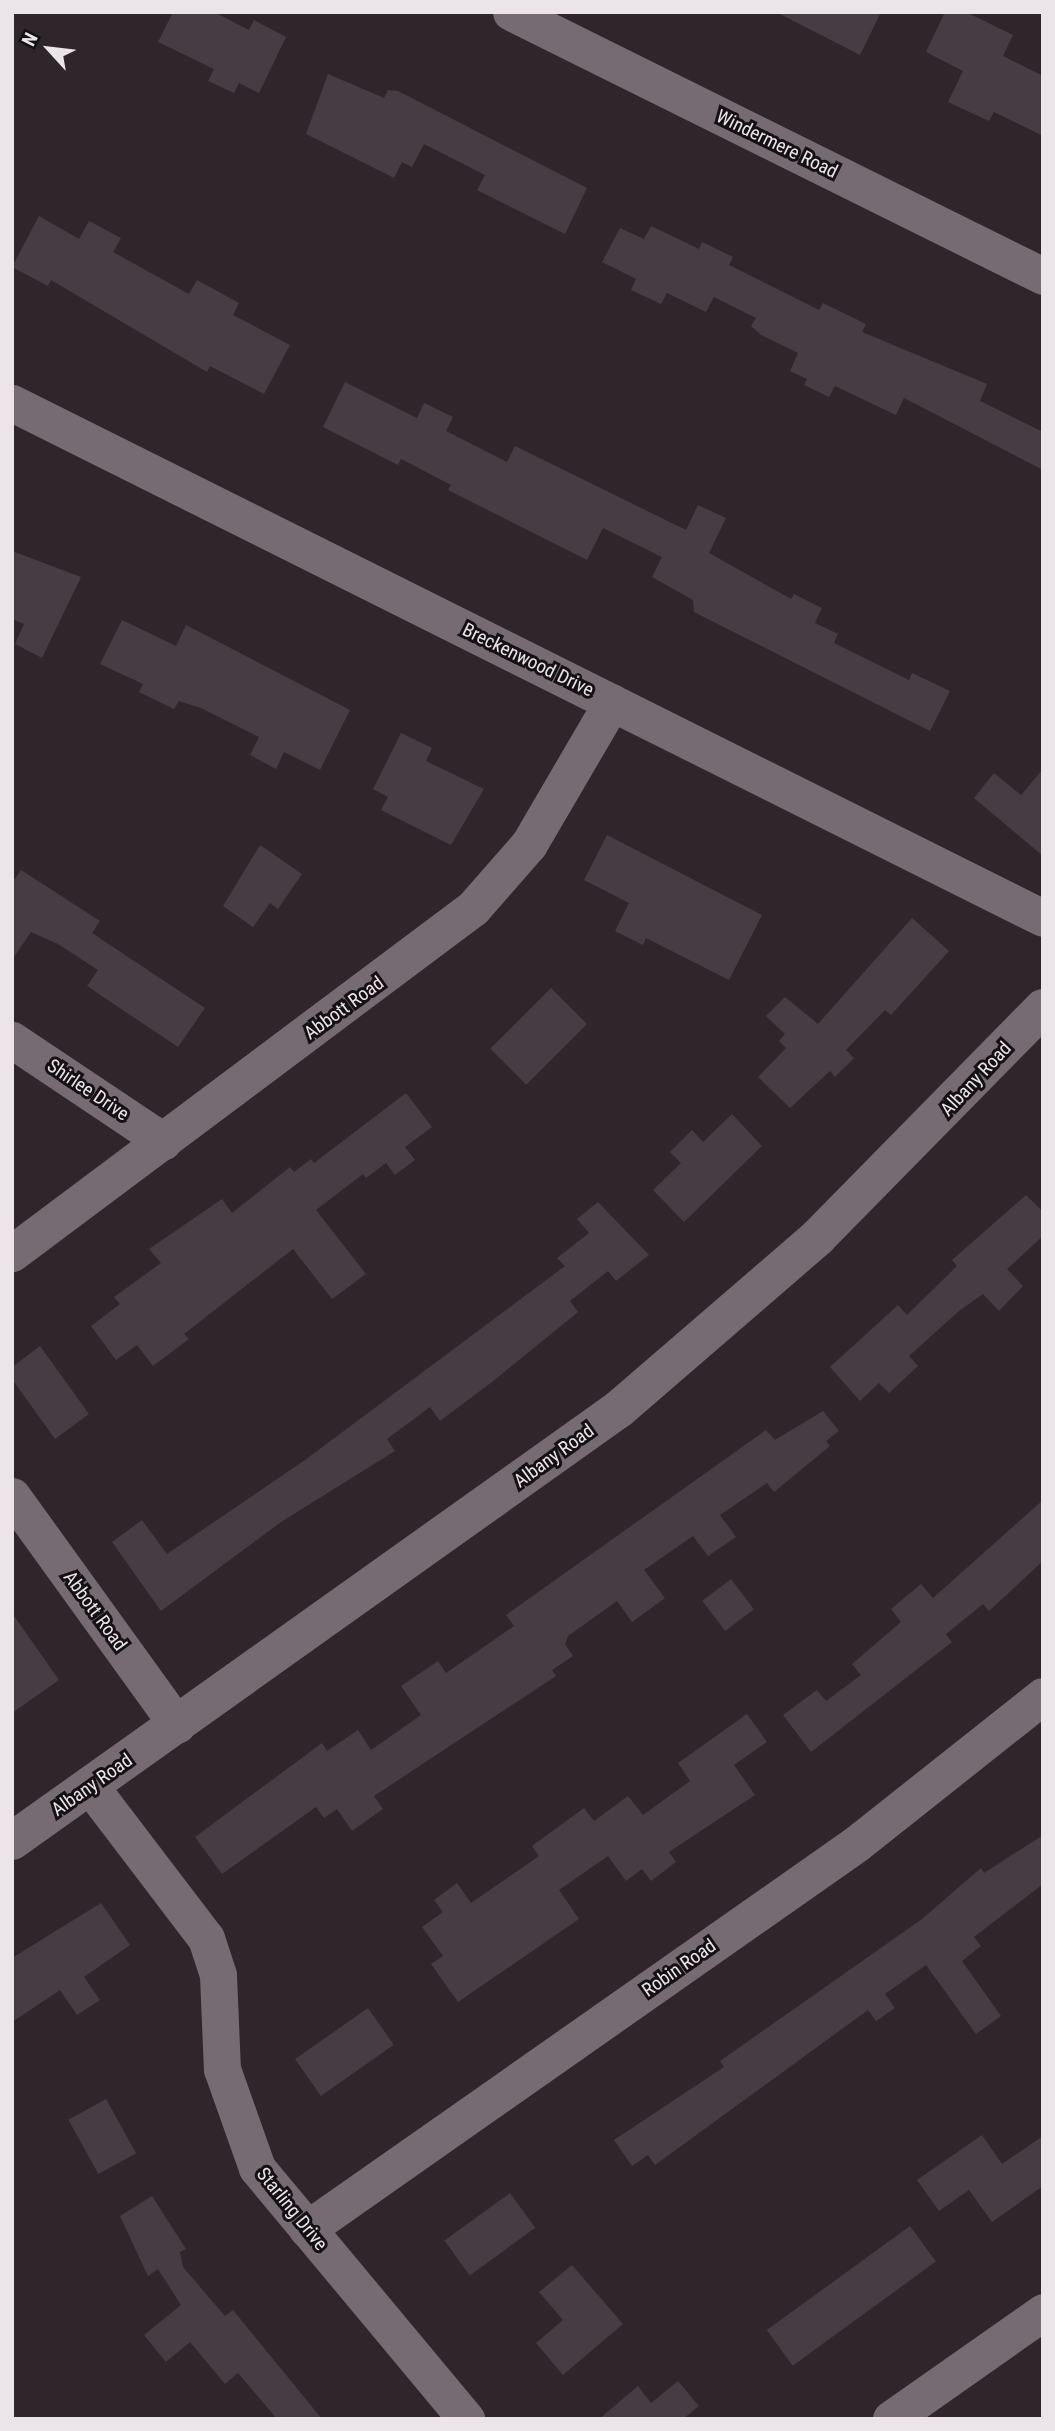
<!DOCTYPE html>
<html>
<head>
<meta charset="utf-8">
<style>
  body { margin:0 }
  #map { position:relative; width:1055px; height:2431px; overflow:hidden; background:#2f262c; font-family:"Roboto Condensed",sans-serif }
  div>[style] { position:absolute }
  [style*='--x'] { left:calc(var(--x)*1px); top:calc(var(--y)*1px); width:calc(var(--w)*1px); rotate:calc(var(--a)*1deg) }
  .building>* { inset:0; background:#463c43; transform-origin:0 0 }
  .minor>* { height:37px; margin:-18.5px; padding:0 18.5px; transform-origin:18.5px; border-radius:18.5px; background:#766b72 }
  .tertiary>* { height:38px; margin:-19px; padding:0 19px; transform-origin:19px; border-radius:19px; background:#766b72 }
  span { translate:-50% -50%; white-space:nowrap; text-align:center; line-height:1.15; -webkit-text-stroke:6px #141013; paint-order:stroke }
  .street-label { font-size:19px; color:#ebe5e9 }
  .frame { position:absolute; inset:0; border:14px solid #ebe5e9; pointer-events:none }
  .north { position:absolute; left:14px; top:14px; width:70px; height:70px; -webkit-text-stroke:5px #141013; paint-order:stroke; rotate:297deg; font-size:19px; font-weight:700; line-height:28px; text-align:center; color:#ebe5e9 }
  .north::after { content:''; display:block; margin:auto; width:24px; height:32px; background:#ebe5e9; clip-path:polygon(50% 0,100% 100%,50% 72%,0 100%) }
</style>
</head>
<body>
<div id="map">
  <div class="building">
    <div style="clip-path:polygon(173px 12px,214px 12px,249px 30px,254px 20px,286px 37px,259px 93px,239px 83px,234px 93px,208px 81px,214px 69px,158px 42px)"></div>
    <div style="clip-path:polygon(776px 12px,881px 12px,860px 55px)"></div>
    <div style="clip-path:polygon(945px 12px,966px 12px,1013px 35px,1003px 56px,1043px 76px,1043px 136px,994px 112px,989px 121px,948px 102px,963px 71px,926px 52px)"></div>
    <div style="clip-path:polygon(328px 74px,384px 98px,388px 90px,398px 91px,587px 188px,565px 234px,477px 190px,485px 175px,424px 144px,412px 167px,402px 162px,394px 178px,306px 134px)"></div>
    <div style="clip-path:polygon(39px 216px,79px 239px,89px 221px,121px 238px,113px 252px,189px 294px,197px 280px,239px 303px,233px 315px,290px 345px,264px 394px,210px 366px,207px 372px,51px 280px,48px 286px,12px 267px)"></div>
    <div style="clip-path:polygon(651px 226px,699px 249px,702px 242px,733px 257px,729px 265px,819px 310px,823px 303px,866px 324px,862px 332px,987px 384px,980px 401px,1043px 432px,1043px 470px,904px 398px,896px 415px,835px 386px,829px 397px,804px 385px,807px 379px,790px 371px,798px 353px,761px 335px,751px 326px,756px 318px,714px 297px,706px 312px,667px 293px,661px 304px,631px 290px,636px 279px,602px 262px,620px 228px,644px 239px)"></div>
    <div style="clip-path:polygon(345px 382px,417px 418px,424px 403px,453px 417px,446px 431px,507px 462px,515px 446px,686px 530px,698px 505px,726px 518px,709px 553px,791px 599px,794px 594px,822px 608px,815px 623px,838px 634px,834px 643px,909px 680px,912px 673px,950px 691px,930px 731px,694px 612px,693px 600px,652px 577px,662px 557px,603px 528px,587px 560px,448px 490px,451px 485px,401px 459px,398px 465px,323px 427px)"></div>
    <div style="clip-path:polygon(12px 551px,81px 577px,42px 658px,15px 644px,24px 624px,12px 619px)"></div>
    <div style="clip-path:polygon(122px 620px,176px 646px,186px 625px,350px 710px,320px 770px,284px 752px,276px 769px,250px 755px,259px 737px,201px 708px,179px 701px,174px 709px,139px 692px,143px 684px,100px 664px)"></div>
    <div style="clip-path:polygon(401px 733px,432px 748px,426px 761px,484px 789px,451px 845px,381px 810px,388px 797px,373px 789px)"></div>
    <div style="clip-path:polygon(1043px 769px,1043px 856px,974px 798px,994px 773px,1021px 795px)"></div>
    <div style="clip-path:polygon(607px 835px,762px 915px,729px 980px,646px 938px,643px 945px,615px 931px,629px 903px,584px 880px)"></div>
    <div style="clip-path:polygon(260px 845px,302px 874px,278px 909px,270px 903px,253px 927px,223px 906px)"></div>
    <div style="clip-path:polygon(21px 870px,100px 921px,92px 933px,205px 1008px,178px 1047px,87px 986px,98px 970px,58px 944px,31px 932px,12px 960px,12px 883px)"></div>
    <div style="clip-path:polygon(912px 918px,949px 951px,891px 1015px,885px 1010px,846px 1050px,854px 1058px,835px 1077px,830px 1071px,790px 1108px,758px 1077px,786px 1048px,779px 1041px,785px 1034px,766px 1016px,785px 997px,818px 1024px)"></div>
    <div style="left:551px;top:988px;width:51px;height:86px;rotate:45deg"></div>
    <div style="clip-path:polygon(406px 1093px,432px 1127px,405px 1147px,415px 1160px,395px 1175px,386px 1163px,366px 1178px,363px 1174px,316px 1210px,366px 1274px,332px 1299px,293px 1249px,184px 1334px,189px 1339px,153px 1366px,137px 1345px,116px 1360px,91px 1326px,120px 1304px,114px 1297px,161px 1263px,149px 1249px,222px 1199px,232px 1213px,290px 1167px,294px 1172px,311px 1159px,314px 1163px)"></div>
    <div style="clip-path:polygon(732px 1114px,762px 1146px,684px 1222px,653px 1190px,681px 1163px,670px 1152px,692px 1130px,703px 1142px)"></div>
    <div style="clip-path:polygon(1026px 1195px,1043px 1212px,1043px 1236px,1007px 1269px,1023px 1286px,999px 1311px,983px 1294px,959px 1311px,909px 1356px,918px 1366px,889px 1393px,879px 1383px,860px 1401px,830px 1367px,898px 1305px,907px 1315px,957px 1266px,952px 1260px)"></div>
    <div style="clip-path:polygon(598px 1202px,649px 1255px,616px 1281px,608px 1271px,570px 1301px,578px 1312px,492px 1382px,440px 1421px,430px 1407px,387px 1439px,395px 1451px,281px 1522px,161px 1611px,112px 1542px,142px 1520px,167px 1554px,305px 1460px,565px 1266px,557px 1258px,589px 1233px,577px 1219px)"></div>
    <div style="clip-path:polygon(40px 1346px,89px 1414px,55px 1439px,12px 1379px,12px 1367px)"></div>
    <div style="clip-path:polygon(823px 1411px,839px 1431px,826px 1441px,830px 1446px,774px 1492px,767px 1483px,720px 1515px,736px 1537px,708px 1556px,693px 1536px,644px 1570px,665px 1598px,632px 1622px,617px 1601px,568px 1636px,565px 1644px,573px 1656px,552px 1670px,556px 1676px,374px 1796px,383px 1809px,352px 1831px,337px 1809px,324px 1818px,316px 1807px,222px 1874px,195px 1837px,322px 1743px,327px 1751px,358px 1730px,371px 1750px,421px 1715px,401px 1686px,438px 1661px,446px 1673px,514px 1626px,506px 1615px,766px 1430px,775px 1440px)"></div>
    <div style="clip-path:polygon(1043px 1500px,1043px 1561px,989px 1611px,983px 1604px,946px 1634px,952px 1642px,811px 1752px,783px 1715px,817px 1690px,826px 1701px,861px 1675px,852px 1664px,901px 1622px,891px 1609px,921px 1584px,933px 1598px)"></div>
    <div style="left:731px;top:1579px;width:38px;height:36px;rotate:53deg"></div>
    <div style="clip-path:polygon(12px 1613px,59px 1680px,12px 1713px)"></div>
    <div style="clip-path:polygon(747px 1714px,767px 1742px,734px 1765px,755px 1795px,669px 1852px,676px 1862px,651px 1881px,642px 1869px,626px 1881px,608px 1856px,559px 1890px,579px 1919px,458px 2002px,431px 1964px,443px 1956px,422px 1927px,443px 1912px,434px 1900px,457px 1883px,471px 1903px,539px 1856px,532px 1846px,584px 1808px,594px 1821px,628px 1796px,643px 1815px,690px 1781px,678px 1763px)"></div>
    <div style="clip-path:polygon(1043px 1835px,1043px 1884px,974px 1937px,981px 1946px,962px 1961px,1001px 2016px,976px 2034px,926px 1965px,885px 1994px,895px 2008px,876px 2021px,868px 2010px,655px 2165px,648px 2155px,632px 2166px,614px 2140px,724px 2067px,720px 2061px,922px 1919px,981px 1868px,984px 1873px)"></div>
    <div style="clip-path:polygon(101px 1903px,130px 1945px,84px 1977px,100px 2000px,77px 2015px,60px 1990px,12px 2022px,12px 1958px)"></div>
    <div style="left:368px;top:2008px;width:45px;height:89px;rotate:55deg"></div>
    <div style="left:106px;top:2099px;width:62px;height:43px;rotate:61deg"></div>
    <div style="clip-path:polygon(982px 2135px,1002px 2164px,1043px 2136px,1043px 2186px,992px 2222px,969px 2190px,939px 2211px,917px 2180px)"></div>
    <div style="left:510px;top:2193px;width:43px;height:81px;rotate:54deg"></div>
    <div style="clip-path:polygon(152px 2196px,186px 2249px,180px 2252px,183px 2267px,225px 2316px,233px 2310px,322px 2419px,277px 2419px,238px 2373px,225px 2384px,190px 2342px,166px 2362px,144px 2335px,181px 2305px,158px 2269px,148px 2276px,120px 2216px)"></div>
    <div style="left:910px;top:2226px;width:44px;height:177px;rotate:54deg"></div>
    <div style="clip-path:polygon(572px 2265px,623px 2324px,563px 2375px,536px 2343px,563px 2320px,539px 2292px)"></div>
    <div style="clip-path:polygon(678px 2381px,699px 2406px,683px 2419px,599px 2419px,638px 2386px,651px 2403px)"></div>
  </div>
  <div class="minor">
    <div style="--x:511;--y:12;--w:594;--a:26.39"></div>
    <div style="--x:12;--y:403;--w:1152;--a:26.54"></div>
    <div style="--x:12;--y:1040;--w:182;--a:33.8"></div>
    <div style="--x:12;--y:1253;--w:576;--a:-36.81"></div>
    <div style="--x:473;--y:908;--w:85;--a:-48.8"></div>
    <div style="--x:529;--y:844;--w:164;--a:-59.7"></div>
    <div style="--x:12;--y:1496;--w:282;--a:54.2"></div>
    <div style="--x:90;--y:1786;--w:191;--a:52.7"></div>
    <div style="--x:206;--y:1938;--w:39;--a:72"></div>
    <div style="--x:218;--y:1975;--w:94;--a:87.6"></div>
    <div style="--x:222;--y:2069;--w:105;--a:70.5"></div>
    <div style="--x:257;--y:2168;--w:327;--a:50.2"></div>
    <div style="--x:307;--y:2229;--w:671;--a:-35.04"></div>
    <div style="--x:856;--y:1844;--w:238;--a:-38.4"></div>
    <div style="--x:891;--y:2419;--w:186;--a:-35.1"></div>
  </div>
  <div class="tertiary">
    <div style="--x:12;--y:1841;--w:745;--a:-35.44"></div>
    <div style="--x:619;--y:1409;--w:263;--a:-40.8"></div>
    <div style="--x:818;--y:1237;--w:321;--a:-45.5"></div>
  </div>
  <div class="street-label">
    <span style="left:777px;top:144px;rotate:26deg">Windermere Road</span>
    <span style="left:528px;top:660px;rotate:26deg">Breckenwood Drive</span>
    <span style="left:344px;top:1008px;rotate:-36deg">Abbott Road</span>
    <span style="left:976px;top:1079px;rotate:-47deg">Albany Road</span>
    <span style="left:88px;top:1090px;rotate:34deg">Shirlee Drive</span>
    <span style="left:554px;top:1456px;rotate:-36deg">Albany Road</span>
    <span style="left:95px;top:1611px;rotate:54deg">Abbott Road</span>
    <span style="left:92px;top:1785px;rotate:-35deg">Albany Road</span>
    <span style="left:679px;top:1968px;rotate:-35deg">Robin Road</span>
    <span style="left:292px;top:2209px;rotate:51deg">Starling Drive</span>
  </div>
  <div class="frame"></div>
  <div class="north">N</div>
</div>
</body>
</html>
